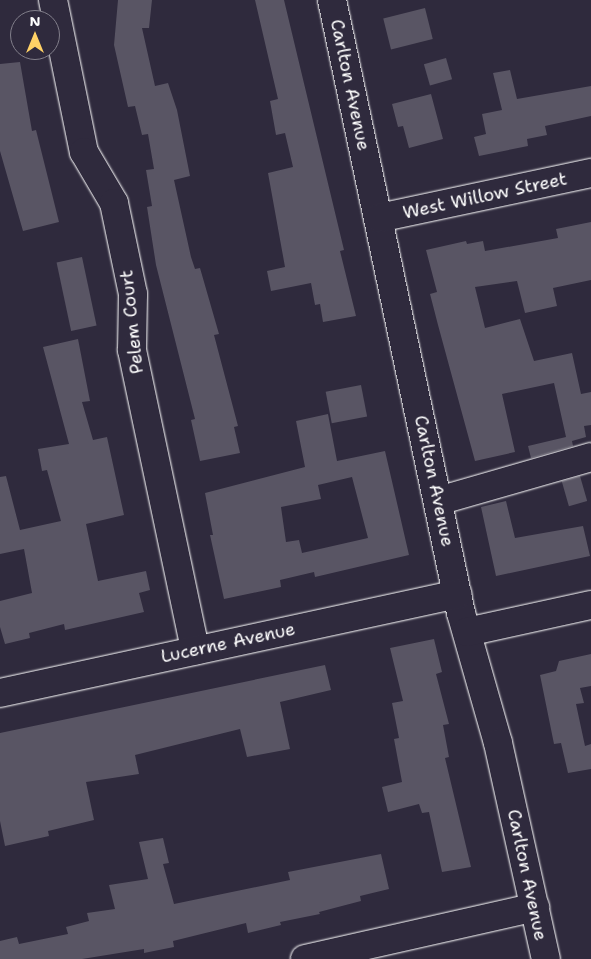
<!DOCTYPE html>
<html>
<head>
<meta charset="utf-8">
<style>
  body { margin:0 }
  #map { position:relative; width:591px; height:959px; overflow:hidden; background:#2f2a3d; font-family:"Shantell Sans",sans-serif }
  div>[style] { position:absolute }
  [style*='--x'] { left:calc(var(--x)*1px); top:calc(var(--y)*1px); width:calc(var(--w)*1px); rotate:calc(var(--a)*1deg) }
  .building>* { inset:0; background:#595564; transform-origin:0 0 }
  .roads { filter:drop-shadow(0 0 1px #fff) drop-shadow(0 0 1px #fff) }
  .minor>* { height:28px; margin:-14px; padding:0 14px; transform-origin:14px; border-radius:14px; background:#2f2a3d }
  span { translate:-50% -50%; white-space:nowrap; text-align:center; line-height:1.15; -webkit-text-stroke:4px #2f2a3d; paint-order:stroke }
  .street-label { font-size:18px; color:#fff }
  .north { position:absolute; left:10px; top:10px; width:50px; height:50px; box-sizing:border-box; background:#2f2a3d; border:1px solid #827f8b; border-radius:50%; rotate:0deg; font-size:14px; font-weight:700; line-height:20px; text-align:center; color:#fff }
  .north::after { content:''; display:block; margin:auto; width:18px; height:22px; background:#ffd166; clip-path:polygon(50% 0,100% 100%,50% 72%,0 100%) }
</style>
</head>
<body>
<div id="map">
  <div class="building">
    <div style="clip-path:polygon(118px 0,152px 0,149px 28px,142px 28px,155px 86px,168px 83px,177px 110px,190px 176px,174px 180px,191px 257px,195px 269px,200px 268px,219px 334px,214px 335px,238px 426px,234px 427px,240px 453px,200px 461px,191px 420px,195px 419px,156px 265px,147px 207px,152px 206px,146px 170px,154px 169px,148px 134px,142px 135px,135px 106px,128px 107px,114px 45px)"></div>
    <div style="clip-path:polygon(255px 0,284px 0,344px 250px,340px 251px,356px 316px,323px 322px,320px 304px,315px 305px,311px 283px,271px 291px,267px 271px,285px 267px,268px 173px,293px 167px,285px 133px,276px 135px,270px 101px,278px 99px)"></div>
    <div style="left:425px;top:8px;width:32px;height:43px;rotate:76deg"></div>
    <div style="left:446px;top:58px;width:22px;height:23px;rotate:74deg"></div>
    <div style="clip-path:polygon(20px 62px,32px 131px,36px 130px,59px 222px,23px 231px,0 151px,0 64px)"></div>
    <div style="clip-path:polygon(510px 70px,517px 99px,591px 86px,591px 116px,545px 126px,547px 135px,527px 139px,528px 146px,479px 156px,474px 137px,486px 134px,482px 114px,502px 110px,493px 73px)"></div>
    <div style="clip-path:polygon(431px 94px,443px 139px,409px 148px,403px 126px,398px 127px,392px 104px)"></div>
    <div style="clip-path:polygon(591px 222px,591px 280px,553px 288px,557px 306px,525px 313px,517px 281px,475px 287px,485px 328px,520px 319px,534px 361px,572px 353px,581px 394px,591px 392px,591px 425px,584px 426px,586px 437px,572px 441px,573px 446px,531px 458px,528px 446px,566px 437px,554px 383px,502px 394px,515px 452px,475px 461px,438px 325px,430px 294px,437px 292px,426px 250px,466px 241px,467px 244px,483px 241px,485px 251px,558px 238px,556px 229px)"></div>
    <div style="left:82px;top:257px;width:70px;height:26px;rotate:78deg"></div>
    <div style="clip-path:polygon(78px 339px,90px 401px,82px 402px,93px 440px,107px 437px,124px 515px,86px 524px,98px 581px,146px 571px,150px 590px,139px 593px,144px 612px,65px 630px,64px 624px,29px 633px,30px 638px,5px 644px,0 627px,0 601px,32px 593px,24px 549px,0 554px,0 477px,6px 476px,20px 530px,61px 521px,47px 470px,42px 471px,38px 449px,69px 444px,43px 347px)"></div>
    <div style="left:361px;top:385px;width:32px;height:36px;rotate:79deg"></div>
    <div style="clip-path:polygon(evenodd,328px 414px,337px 461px,385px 451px,409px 555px,315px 577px,314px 572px,280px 580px,281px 587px,224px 599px,210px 535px,213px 535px,205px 493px,305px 467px,296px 421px,328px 414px,352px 477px,368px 538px,302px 553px,299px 540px,286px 542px,281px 507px,321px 499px,318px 485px,352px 477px)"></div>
    <div style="left:580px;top:476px;width:26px;height:19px;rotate:74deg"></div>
    <div style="clip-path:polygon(506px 501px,515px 538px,583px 526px,590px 556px,496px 576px,481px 507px)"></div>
    <div style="clip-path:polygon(434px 639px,442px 672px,436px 674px,449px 724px,443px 725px,449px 757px,445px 758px,471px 867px,442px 872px,429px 812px,422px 813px,419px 804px,388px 812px,382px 787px,402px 782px,394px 739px,399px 738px,392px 703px,403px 701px,390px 648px)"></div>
    <div style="clip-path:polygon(591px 654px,591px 686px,580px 688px,584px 703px,576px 704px,585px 746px,591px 744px,591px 769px,568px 773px,561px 743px,554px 744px,540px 675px,556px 671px,559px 661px)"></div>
    <div style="clip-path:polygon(325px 665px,331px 690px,280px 702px,290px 749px,247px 757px,240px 729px,135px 755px,139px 774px,86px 782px,94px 820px,48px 831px,49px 836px,5px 846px,0 821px,0 733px)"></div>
    <div style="clip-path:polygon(163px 838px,169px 863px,163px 864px,174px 904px,290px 880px,288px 872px,381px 854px,389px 889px,360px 896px,361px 901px,319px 912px,320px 914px,280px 922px,281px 925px,248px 933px,246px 923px,173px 941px,174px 947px,144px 953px,144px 949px,82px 959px,0 959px,0 941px,17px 937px,19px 944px,68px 934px,66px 927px,89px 921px,87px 913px,115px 909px,109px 885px,148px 879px,139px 842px)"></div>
  </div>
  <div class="roads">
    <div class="minor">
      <div style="--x:53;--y:0;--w:155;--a:78.5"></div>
      <div style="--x:84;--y:152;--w:59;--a:59.5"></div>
      <div style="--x:114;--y:203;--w:93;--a:78.2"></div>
      <div style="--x:133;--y:294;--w:56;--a:91"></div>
      <div style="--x:132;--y:350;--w:307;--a:78.1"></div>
      <div style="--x:332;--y:0;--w:626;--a:78.12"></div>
      <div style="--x:461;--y:613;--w:135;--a:74.1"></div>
      <div style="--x:498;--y:743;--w:221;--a:77.5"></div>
      <div style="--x:379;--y:218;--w:217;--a:-12"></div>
      <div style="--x:438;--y:501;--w:159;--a:-16"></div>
      <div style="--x:467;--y:632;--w:127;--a:-12.3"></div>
      <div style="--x:0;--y:693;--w:468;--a:-12.2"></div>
      <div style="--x:305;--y:959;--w:236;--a:-12.7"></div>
    </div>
  </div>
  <div class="street-label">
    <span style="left:350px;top:85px;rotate:78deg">Carlton Avenue</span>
    <span style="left:485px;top:196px;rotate:-12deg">West Willow Street</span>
    <span style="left:132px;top:322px;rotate:-96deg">Pelem Court</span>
    <span style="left:434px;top:481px;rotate:78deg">Carlton Avenue</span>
    <span style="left:228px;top:643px;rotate:-12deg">Lucerne Avenue</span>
    <span style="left:527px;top:875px;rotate:78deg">Carlton Avenue</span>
  </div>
  <div class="north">N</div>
</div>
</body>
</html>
